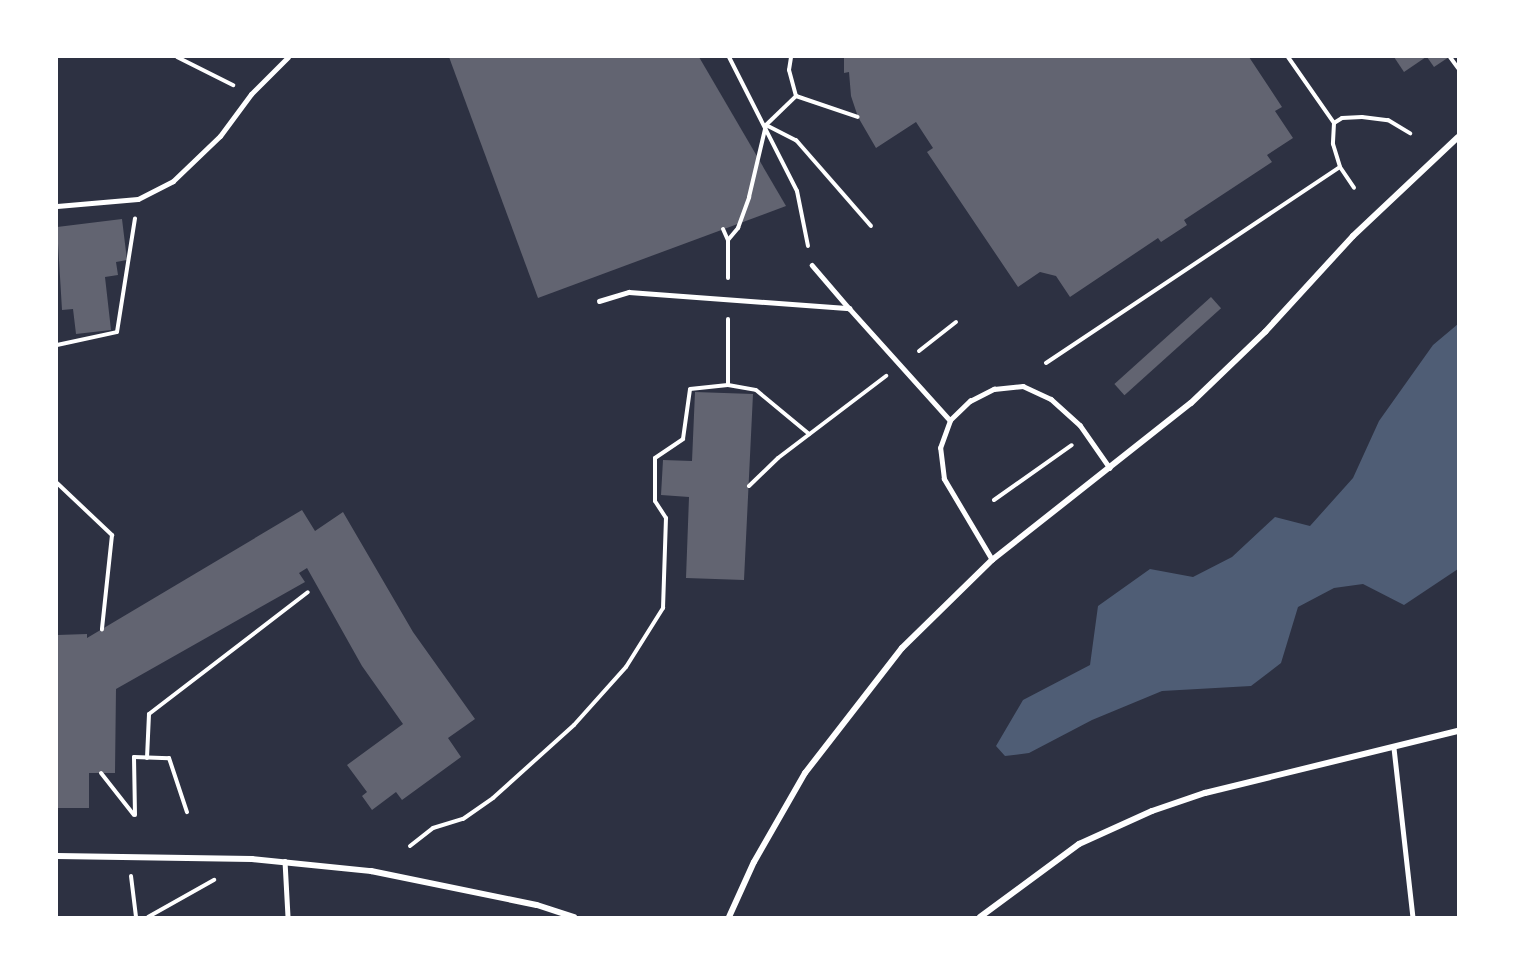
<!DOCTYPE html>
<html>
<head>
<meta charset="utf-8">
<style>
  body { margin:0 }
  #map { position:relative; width:1515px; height:974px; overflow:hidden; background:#2d3142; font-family:"Fira Sans Condensed",sans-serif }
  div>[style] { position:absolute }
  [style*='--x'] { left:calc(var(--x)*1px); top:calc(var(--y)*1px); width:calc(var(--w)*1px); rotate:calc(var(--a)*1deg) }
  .water>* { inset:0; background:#4f5d75 }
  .building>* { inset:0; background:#626471; transform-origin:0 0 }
  .path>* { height:4px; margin:-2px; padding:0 2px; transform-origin:2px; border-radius:2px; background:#fff }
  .service>* { height:4.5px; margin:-2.25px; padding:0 2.25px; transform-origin:2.25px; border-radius:2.25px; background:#fff }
  .pedestrian>* { height:5px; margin:-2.5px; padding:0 2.5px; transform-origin:2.5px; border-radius:2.5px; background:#fff }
  .minor>* { height:6px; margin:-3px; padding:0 3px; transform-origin:3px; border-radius:3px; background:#fff }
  span { translate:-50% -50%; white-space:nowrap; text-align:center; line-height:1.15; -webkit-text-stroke:4.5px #fff; paint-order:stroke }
  .frame { position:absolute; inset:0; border:58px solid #fff; pointer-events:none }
</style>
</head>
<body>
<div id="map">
  <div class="water">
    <div style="clip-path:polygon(1458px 324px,1458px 569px,1404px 605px,1363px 584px,1334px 588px,1298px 607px,1281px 663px,1251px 686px,1162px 691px,1092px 720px,1029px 753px,1005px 756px,996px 746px,1023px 700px,1090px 665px,1098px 606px,1150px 569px,1193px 577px,1232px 557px,1275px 517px,1310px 526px,1353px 478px,1379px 421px,1433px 345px)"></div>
  </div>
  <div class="building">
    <div style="clip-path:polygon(449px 57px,699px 57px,786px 206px,538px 298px)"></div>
    <div style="clip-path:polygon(844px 57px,1249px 57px,1282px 107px,1275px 111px,1293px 138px,1267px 155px,1272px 162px,1184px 220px,1187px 225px,1161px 242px,1158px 238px,1070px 297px,1056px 276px,1040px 272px,1018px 287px,927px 152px,933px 148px,916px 122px,876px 148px,858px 117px,851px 96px,849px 72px,844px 73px)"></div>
    <div style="clip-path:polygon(1394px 57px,1426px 57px,1404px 72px)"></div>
    <div style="clip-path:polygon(1427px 57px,1449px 57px,1434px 67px)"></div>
    <div style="clip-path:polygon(122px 219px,127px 260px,116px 262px,118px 275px,105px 277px,111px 330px,76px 334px,73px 309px,62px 310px,57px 227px)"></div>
    <div style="left:1211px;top:297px;width:15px;height:130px;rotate:48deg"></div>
    <div style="clip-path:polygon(695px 392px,753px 394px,744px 580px,686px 578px,689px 497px,661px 495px,663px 460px,692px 461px)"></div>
    <div style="clip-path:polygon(302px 510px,315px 531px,343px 512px,413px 632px,475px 719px,448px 738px,461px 757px,402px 800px,396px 792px,372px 810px,362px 796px,367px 792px,347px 765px,403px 724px,362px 666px,307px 568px,299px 573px,305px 582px,116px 689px,115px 773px,89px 773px,89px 808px,57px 808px,57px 635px,87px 634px,87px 638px)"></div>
  </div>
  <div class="path">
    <div style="--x:177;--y:57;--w:63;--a:26.6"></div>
    <div style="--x:729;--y:57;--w:150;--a:63.1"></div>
    <div style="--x:797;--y:191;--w:56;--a:78.7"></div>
    <div style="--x:1288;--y:57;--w:80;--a:55.1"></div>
    <div style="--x:1334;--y:123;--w:21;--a:93"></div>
    <div style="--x:1333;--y:144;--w:24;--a:73"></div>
    <div style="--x:1340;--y:167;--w:25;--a:56"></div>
    <div style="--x:1450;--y:57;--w:14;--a:54"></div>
    <div style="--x:796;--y:96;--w:65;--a:18.7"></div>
    <div style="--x:1334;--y:123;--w:9;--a:-32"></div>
    <div style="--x:1342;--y:118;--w:20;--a:-3"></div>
    <div style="--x:1362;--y:117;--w:26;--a:7"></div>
    <div style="--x:1388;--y:120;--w:26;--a:31"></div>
    <div style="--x:766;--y:125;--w:34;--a:27"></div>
    <div style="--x:796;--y:140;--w:114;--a:48.9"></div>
    <div style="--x:723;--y:229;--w:12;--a:66"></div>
    <div style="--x:728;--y:240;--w:38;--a:90"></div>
    <div style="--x:728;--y:240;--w:16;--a:-50"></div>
    <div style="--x:738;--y:228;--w:33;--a:-70"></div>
    <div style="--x:749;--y:197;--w:74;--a:-76.7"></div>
    <div style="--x:766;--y:125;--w:42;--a:-44"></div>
    <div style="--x:796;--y:96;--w:27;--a:-105"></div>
    <div style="--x:789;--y:70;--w:13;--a:-81"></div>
    <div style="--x:57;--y:345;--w:61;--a:-12.2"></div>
    <div style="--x:117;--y:332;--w:115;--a:-81"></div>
    <div style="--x:919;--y:351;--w:47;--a:-38.1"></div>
    <div style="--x:1046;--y:363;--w:353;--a:-33.7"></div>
    <div style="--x:728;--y:385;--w:28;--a:10"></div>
    <div style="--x:756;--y:390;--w:69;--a:39.7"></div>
    <div style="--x:57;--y:483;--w:76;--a:43.4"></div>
    <div style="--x:112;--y:535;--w:95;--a:96.1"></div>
    <div style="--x:749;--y:486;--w:40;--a:-44"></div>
    <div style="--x:778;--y:458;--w:136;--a:-37.2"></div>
    <div style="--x:994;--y:500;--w:95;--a:-35.2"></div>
    <div style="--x:147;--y:758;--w:44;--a:-87.4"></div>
    <div style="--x:149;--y:714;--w:200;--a:-37.5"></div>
    <div style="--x:101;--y:773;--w:53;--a:51.8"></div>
    <div style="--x:135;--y:815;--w:58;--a:-91"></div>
    <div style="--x:134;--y:757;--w:35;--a:2"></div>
    <div style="--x:169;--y:758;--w:57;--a:71.6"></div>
    <div style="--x:410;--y:846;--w:29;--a:-38"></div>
    <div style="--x:433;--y:828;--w:31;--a:-17"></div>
    <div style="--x:463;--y:819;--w:37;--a:-35"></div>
    <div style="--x:493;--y:798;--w:109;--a:-42"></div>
    <div style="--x:574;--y:725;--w:78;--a:-48.1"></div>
    <div style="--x:626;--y:667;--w:70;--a:-57.9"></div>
    <div style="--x:663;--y:608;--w:90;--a:-88.1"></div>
    <div style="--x:666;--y:518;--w:20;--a:-123"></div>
    <div style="--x:655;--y:501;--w:43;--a:-90"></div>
    <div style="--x:655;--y:458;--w:34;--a:-34"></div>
    <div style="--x:683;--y:439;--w:50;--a:-82"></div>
    <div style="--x:690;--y:389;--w:38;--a:-6"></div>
    <div style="--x:728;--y:385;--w:66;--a:-90"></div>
    <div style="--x:131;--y:876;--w:41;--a:83"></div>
    <div style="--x:148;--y:917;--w:76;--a:-29.3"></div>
  </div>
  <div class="service">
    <div style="--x:812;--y:265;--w:57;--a:49.3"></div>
    <div style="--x:599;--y:301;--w:31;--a:-17"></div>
    <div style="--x:629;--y:292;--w:221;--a:4.2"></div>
    <div style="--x:849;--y:308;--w:151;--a:48"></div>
    <div style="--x:992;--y:560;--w:94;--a:-120.7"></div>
    <div style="--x:944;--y:479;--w:31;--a:-97"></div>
    <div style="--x:940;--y:448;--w:30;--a:-70"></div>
    <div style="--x:950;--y:420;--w:28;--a:-44"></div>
    <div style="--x:970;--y:401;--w:27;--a:-27"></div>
    <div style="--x:994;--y:389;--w:29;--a:-6"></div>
    <div style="--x:1023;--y:386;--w:31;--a:25"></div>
    <div style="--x:1051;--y:399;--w:39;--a:42"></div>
    <div style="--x:1080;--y:425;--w:52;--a:55.1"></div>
    <div style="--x:1394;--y:748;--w:170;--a:83.6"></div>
    <div style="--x:285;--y:861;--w:56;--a:86.9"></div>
  </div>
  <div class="pedestrian">
    <div style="--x:57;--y:206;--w:81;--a:-4.9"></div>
    <div style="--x:138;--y:199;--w:39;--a:-27"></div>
    <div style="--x:173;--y:181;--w:65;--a:-43.8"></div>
    <div style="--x:220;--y:136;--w:52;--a:-53.6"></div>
    <div style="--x:251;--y:94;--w:52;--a:-45"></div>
  </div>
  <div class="minor">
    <div style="--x:57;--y:856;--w:195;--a:0.9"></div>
    <div style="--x:252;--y:859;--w:120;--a:5.8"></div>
    <div style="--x:371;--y:871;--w:169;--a:11.6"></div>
    <div style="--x:537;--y:905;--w:39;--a:18"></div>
    <div style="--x:729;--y:917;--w:60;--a:-65.6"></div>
    <div style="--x:754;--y:862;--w:103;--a:-60.2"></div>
    <div style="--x:805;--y:773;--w:158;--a:-52.2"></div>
    <div style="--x:902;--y:648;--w:126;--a:-44.4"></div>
    <div style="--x:992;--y:560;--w:253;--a:-38.3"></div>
    <div style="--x:1191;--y:403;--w:103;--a:-43.8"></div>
    <div style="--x:1265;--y:332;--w:130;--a:-47.5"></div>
    <div style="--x:1353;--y:236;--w:144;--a:-43.3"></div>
    <div style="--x:980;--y:917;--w:123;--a:-36.4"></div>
    <div style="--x:1079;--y:844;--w:80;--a:-24.3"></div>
    <div style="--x:1152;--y:811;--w:56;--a:-18.8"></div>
    <div style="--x:1205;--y:793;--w:260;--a:-13.8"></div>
  </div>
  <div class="frame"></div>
</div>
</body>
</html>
